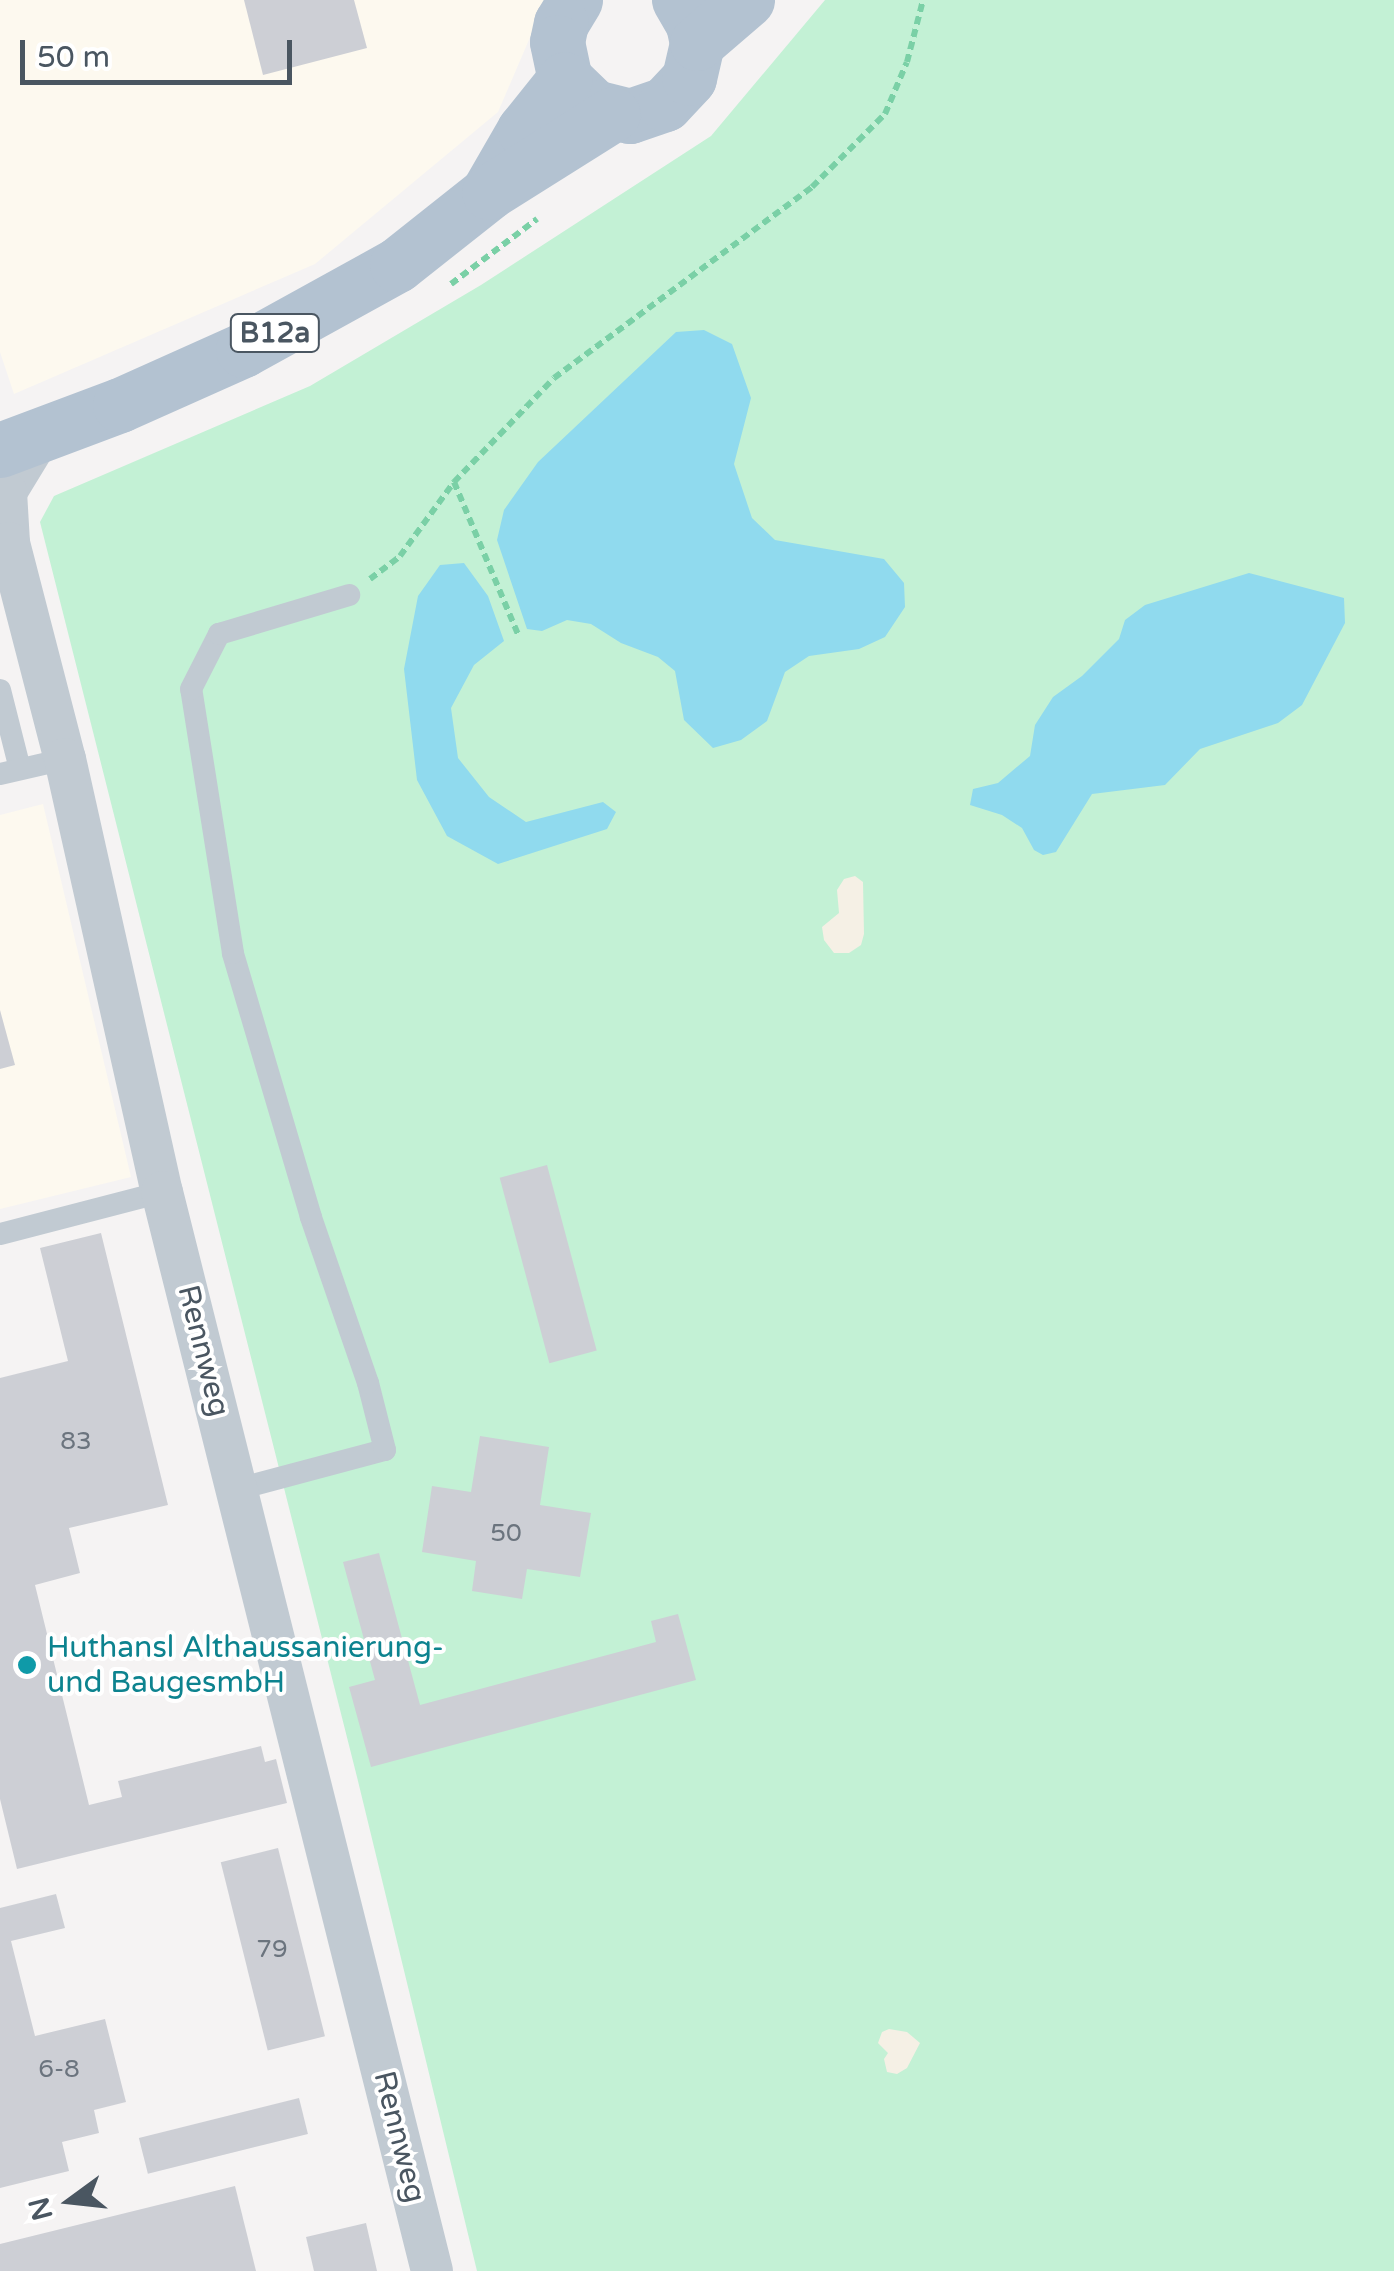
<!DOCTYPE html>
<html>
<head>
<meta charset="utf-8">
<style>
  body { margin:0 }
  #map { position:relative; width:1394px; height:2271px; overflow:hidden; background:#f5f3f3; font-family:"Varela Round",sans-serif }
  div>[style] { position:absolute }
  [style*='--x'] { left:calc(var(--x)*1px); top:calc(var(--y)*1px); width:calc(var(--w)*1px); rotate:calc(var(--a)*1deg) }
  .commercial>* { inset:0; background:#fdf9ef }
  .green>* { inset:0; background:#c3f1d5 }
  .sand>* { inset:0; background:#f5f0e5 }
  .water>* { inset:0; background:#90daee }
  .building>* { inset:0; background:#cdcfd5; transform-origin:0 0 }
  .path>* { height:6px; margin-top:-3px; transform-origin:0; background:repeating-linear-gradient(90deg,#7ad0a6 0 8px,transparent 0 13px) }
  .service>* { height:22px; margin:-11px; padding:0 11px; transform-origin:11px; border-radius:11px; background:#c1cad2 }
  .minor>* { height:42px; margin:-21px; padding:0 21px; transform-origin:21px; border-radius:21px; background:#c1cad2 }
  .primary>* { height:55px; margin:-27.5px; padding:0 27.5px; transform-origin:27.5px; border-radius:27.5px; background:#b3c2d1 }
  .dots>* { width:28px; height:28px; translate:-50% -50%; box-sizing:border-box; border:5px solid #fff; border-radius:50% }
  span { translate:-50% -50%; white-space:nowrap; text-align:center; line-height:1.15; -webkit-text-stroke:8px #fff; paint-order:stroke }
  .number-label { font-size:25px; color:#6b747e }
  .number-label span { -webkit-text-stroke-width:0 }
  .shield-label span { padding:2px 8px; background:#fff; border:2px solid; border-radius:8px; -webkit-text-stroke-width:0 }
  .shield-label { font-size:28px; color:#4a5661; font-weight:700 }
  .street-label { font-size:30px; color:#4a5661 }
  .culture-label { font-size:30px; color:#0d838f }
  .left { translate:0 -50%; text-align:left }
  .north { position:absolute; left:20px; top:2151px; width:100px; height:100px; -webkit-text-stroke:8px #fff; paint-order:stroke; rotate:255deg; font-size:28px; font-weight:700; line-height:40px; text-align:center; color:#4a5661 }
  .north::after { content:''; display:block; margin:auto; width:35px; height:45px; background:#4a5661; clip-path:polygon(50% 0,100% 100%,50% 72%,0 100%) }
  .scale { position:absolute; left:20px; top:40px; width:272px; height:45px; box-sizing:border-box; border:5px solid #4a5661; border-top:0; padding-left:12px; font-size:30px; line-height:35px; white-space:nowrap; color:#4a5661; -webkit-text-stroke:8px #fff; paint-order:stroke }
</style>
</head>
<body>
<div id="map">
  <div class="commercial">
    <div style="clip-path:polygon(0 0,546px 0,498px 112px,315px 264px,14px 394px,0 352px)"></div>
    <div style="clip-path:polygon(43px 804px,131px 1177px,0 1209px,0 815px)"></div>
  </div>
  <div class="green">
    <div style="clip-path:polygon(825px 0,1394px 0,1394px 2271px,477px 2271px,357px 1777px,40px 522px,54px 496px,310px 386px,481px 285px,711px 136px)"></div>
  </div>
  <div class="sand">
    <div style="clip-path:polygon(855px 876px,863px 882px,864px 934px,861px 945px,849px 953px,834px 953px,824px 940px,822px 927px,839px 913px,837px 890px,844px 879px)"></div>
    <div style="clip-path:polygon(889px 2029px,907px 2032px,920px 2043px,907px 2068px,897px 2074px,887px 2072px,884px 2059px,888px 2053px,878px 2043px,882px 2032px)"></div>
  </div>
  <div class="water">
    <div style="clip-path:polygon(704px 330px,732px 344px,751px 398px,734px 464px,752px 518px,775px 540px,884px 559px,904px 583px,905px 607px,885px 637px,859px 649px,809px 656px,785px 672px,767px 721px,741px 740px,713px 748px,684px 720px,675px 671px,658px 657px,621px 643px,591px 624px,567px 620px,542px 631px,527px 629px,497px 540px,504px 510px,538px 462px,676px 332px)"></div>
    <div style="clip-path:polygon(464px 563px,488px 596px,504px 641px,474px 665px,451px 708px,458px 758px,489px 797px,526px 822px,603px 802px,616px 812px,607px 829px,498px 864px,447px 836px,417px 780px,404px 669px,418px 596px,440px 565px)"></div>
    <div style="clip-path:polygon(1249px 573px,1344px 598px,1345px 623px,1302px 705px,1278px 723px,1200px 749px,1165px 785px,1092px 794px,1056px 852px,1043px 855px,1034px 850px,1022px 828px,1002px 815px,970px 805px,973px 789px,998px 783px,1030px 756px,1035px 725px,1053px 697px,1082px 676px,1119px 639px,1125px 620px,1145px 605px)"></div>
  </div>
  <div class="building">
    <div style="clip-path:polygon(244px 0,354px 0,367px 48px,263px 75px)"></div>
    <div style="clip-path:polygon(0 1010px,15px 1065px,0 1069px)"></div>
    <div style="left:547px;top:1165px;width:192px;height:49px;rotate:75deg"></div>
    <div style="clip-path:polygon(101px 1233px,168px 1505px,69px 1528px,80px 1573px,35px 1585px,89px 1805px,122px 1797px,118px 1781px,261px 1746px,265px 1762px,276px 1759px,287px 1803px,17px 1869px,0 1799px,0 1378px,68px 1361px,40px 1248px)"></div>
    <div style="clip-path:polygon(480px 1436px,549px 1447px,540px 1505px,591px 1513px,580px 1577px,527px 1569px,522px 1599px,472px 1591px,476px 1561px,422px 1552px,432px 1486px,471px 1492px)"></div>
    <div style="clip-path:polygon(379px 1553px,420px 1705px,656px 1642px,651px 1621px,678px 1614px,696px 1680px,371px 1767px,349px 1687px,375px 1680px,343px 1562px)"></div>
    <div style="left:278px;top:1848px;width:194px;height:59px;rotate:76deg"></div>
    <div style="clip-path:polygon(56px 1894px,65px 1928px,11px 1941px,35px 2036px,105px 2019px,126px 2102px,94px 2110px,99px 2133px,62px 2142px,69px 2171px,0 2188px,0 1908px)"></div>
    <div style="left:299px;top:2098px;width:37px;height:165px;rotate:76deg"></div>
    <div style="clip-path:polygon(235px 2186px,256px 2271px,0 2271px,0 2244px)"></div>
    <div style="clip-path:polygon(366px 2223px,377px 2271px,314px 2271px,306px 2237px)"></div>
  </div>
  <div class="path">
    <div style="--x:451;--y:284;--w:108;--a:-37.1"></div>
    <div style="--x:454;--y:482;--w:168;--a:67.2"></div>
    <div style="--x:370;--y:579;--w:38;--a:-37"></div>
    <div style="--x:400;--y:556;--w:92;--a:-53.9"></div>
    <div style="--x:454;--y:482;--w:144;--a:-46.1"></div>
    <div style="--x:554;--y:378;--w:321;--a:-36.5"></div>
    <div style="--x:812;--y:187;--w:103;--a:-45"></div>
    <div style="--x:885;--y:114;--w:56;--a:-67.1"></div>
    <div style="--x:907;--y:62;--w:64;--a:-75.5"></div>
  </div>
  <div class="service">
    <div style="--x:0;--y:690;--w:81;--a:75.8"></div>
    <div style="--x:0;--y:774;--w:67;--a:-13"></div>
    <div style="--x:0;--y:1234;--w:167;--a:-14.5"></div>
    <div style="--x:238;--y:1489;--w:152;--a:-14.9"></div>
    <div style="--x:385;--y:1450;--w:69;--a:-104.2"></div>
    <div style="--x:368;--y:1383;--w:176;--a:-109"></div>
    <div style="--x:311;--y:1217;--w:275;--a:-106.5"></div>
    <div style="--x:233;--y:953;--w:267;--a:-99"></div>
    <div style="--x:191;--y:689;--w:62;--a:-63"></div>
    <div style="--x:219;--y:634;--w:136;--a:-16.7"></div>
  </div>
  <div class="minor">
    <div style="--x:40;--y:436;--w:66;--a:121.3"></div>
    <div style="--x:6;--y:492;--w:51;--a:86.6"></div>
    <div style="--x:9;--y:543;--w:223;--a:75.5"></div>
    <div style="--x:65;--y:759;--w:444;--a:77.4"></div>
    <div style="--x:162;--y:1192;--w:1112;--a:75.95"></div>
  </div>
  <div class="primary">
    <div style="--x:575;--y:0;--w:27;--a:121"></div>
    <div style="--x:561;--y:23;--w:19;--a:102"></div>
    <div style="--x:557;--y:42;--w:38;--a:78"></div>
    <div style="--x:565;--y:79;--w:40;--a:44"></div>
    <div style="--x:594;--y:107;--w:37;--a:14"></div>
    <div style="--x:630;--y:116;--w:37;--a:-19"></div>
    <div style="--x:665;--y:104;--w:35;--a:-47"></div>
    <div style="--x:689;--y:78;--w:36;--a:-77"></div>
    <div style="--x:697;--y:43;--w:19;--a:-102"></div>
    <div style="--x:693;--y:24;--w:28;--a:-120"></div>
    <div style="--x:697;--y:43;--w:66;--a:-40.7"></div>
    <div style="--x:490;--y:189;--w:68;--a:-60"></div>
    <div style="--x:524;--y:130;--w:65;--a:-51.2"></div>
    <div style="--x:0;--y:450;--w:128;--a:-20.6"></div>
    <div style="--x:120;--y:405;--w:135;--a:-24.1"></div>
    <div style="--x:243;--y:350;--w:176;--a:-28.9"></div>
    <div style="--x:397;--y:265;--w:117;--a:-38.4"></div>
    <div style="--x:489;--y:192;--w:146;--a:-32.2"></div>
  </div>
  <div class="dots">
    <div style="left:27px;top:1665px;background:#0f9aa8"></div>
  </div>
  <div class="number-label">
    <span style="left:76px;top:1441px">83</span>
    <span style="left:506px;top:1533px">50</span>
    <span style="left:272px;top:1949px">79</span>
    <span style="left:59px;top:2069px">6-8</span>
  </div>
  <div class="shield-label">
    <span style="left:275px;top:333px">B12a</span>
  </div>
  <div class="street-label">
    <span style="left:203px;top:1351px;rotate:76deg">Rennweg</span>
    <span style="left:399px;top:2137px;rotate:76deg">Rennweg</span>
  </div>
  <div class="culture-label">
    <span class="left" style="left:47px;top:1665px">Huthansl Althaussanierung-<br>und BaugesmbH</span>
  </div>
  <div class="north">N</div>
  <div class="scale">50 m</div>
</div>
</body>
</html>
